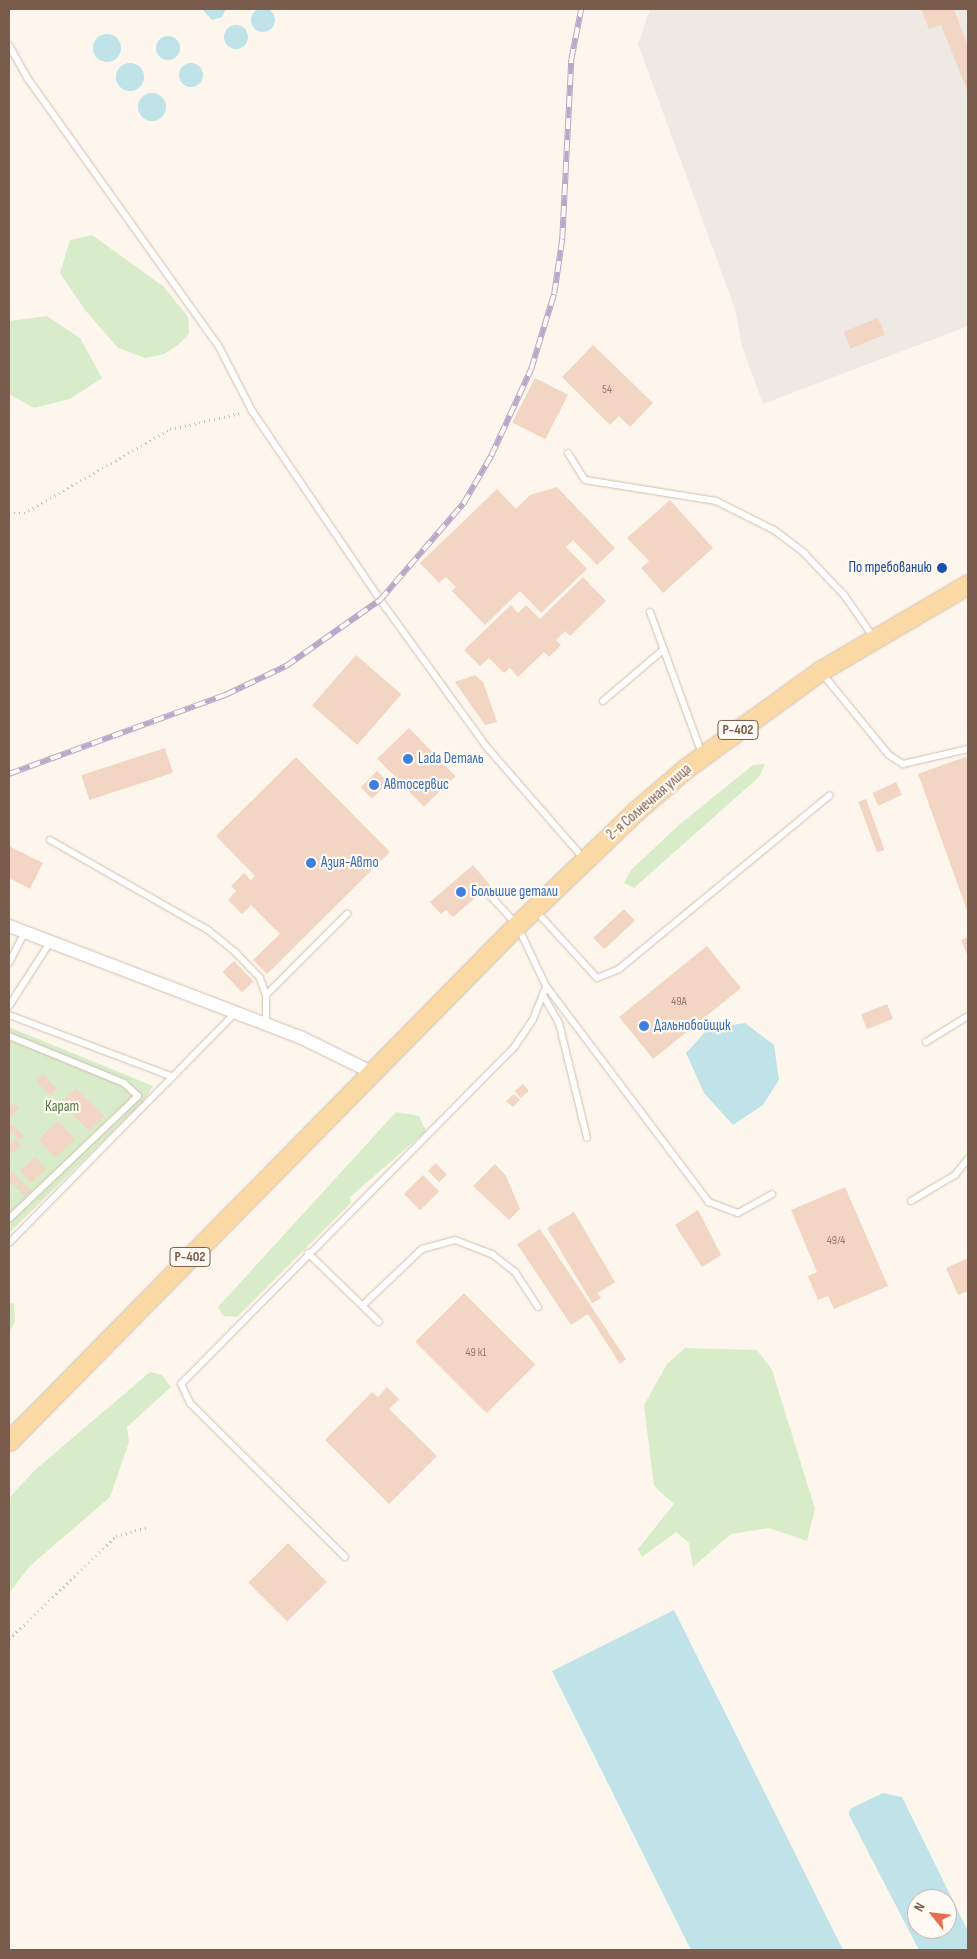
<!DOCTYPE html>
<html>
<head>
<meta charset="utf-8">
<style>
  body { margin:0 }
  #map { position:relative; width:977px; height:1959px; overflow:hidden; background:#fdf6ec; font-family:"Sofia Sans Condensed",sans-serif }
  div>[style] { position:absolute }
  [style*='--x'] { left:calc(var(--x)*1px); top:calc(var(--y)*1px); width:calc(var(--w)*1px); rotate:calc(var(--a)*1deg) }
  .industrial>* { inset:0; background:#efe9e4 }
  .green>* { inset:0; background:#d8ecc9 }
  .water>* { inset:0; background:#bfe3e8 }
  .round { border-radius:50% }
  .building>* { inset:0; background:#f3d5c3; transform-origin:0 0 }
  .path>* { height:2.5px; margin-top:-1.25px; transform-origin:0; background:repeating-linear-gradient(90deg,#d9b8a5 0 1px,transparent 0 5px) }
  .roads { filter:drop-shadow(0 0 1px #d1beb0) drop-shadow(0 0 1px #d1beb0) }
  .service>* { height:6px; margin:-3px; padding:0 3px; transform-origin:3px; border-radius:3px; background:#fff }
  .minor>* { height:12px; margin:-6px; padding:0 6px; transform-origin:6px; border-radius:6px; background:#fff }
  .primary>* { height:19px; margin:-9.5px; padding:0 9.5px; transform-origin:9.5px; border-radius:9.5px; background:#fbd9a5 }
  .rail>* { height:5.5px; margin-top:-2.75px; transform-origin:0; background:repeating-linear-gradient(90deg,#fffaf3 0 11px,#b9a8c9 0 22px); box-sizing:border-box; border-block:1px solid #b9a8c9 }
  .dots>* { width:14px; height:14px; translate:-50% -50%; box-sizing:border-box; border:2px solid #fffaf3; border-radius:50% }
  span { translate:-50% -50%; white-space:nowrap; text-align:center; line-height:1.15; -webkit-text-stroke:4.5px #fffaf3; paint-order:stroke }
  .number-label { font-size:12px; color:#987a6a }
  .number-label span { -webkit-text-stroke-width:0 }
  .shield-label span { padding:1px 4px; background:#fffaf3; border:1px solid; border-radius:4px; -webkit-text-stroke-width:0 }
  .shield-label { font-size:14px; color:#7a5c4d; font-weight:700 }
  .transit-label { font-size:15px; color:#164399 }
  .right { translate:-100% -50%; text-align:right }
  .shop-label { font-size:15px; color:#366cbe }
  .left { translate:0 -50%; text-align:left }
  .street-label { font-size:15px; color:#7a5c4d }
  .park-label { font-size:15px; color:#537a41 }
  .frame { position:absolute; inset:0; border:10px solid #7a5c4d; pointer-events:none }
  .north { position:absolute; left:907px; top:1889px; width:50px; height:50px; box-sizing:border-box; background:#fffaf3; border:1px solid #cabbb1; border-radius:50%; rotate:299deg; font-size:14px; font-weight:700; line-height:20px; text-align:center; color:#7a5c4d }
  .north::after { content:''; display:block; margin:auto; width:18px; height:22px; background:#e76f51; clip-path:polygon(50% 0,100% 100%,50% 72%,0 100%) }
</style>
</head>
<body>
<div id="map">
  <div class="industrial">
    <div style="clip-path:polygon(650px 9px,968px 9px,968px 326px,763px 404px,742px 346px,735px 309px,638px 44px)"></div>
  </div>
  <div class="green">
    <div style="clip-path:polygon(92px 235px,164px 287px,188px 317px,189px 334px,178px 345px,164px 354px,145px 358px,118px 348px,85px 310px,60px 273px,70px 240px)"></div>
    <div style="clip-path:polygon(47px 316px,80px 338px,102px 378px,70px 399px,34px 408px,9px 394px,9px 321px)"></div>
    <div style="clip-path:polygon(765px 764px,759px 777px,634px 888px,624px 883px,631px 870px,680px 824px,753px 765px)"></div>
    <div style="clip-path:polygon(9px 1027px,153px 1086px,143px 1102px,9px 1233px)"></div>
    <div style="clip-path:polygon(396px 1112px,419px 1116px,426px 1131px,350px 1197px,351px 1203px,237px 1317px,223px 1316px,218px 1307px)"></div>
    <div style="clip-path:polygon(9px 1303px,14px 1303px,15px 1322px,9px 1332px)"></div>
    <div style="clip-path:polygon(685px 1348px,757px 1350px,772px 1370px,815px 1509px,807px 1541px,769px 1528px,731px 1534px,693px 1567px,689px 1543px,676px 1532px,642px 1557px,638px 1549px,674px 1504px,654px 1486px,644px 1405px,667px 1364px)"></div>
    <div style="clip-path:polygon(150px 1372px,162px 1375px,171px 1387px,127px 1427px,129px 1442px,110px 1497px,30px 1566px,9px 1593px,9px 1498px,35px 1470px)"></div>
  </div>
  <div class="water">
    <div class="round" style="left:251px;top:8px;width:24px;height:24px"></div>
    <div style="clip-path:polygon(202px 9px,226px 9px,222px 17px,212px 20px)"></div>
    <div class="round" style="left:224px;top:25px;width:24px;height:24px"></div>
    <div class="round" style="left:93px;top:34px;width:28px;height:28px"></div>
    <div class="round" style="left:156px;top:36px;width:24px;height:24px"></div>
    <div class="round" style="left:179px;top:63px;width:24px;height:24px"></div>
    <div class="round" style="left:116px;top:63px;width:28px;height:28px"></div>
    <div class="round" style="left:138px;top:93px;width:28px;height:28px"></div>
    <div style="clip-path:polygon(745px 1023px,774px 1045px,779px 1080px,763px 1105px,733px 1125px,704px 1093px,686px 1053px,708px 1029px)"></div>
    <div style="clip-path:polygon(674px 1610px,843px 1950px,691px 1950px,552px 1671px)"></div>
    <div style="clip-path:polygon(evenodd,883px 1793px,902px 1797px,968px 1931px,968px 1950px,919px 1950px,849px 1815px,850px 1809px,883px 1793px,917px 1899px,947px 1899px,947px 1929px,917px 1929px,917px 1899px)"></div>
  </div>
  <div class="building">
    <div style="clip-path:polygon(921px 9px,954px 9px,968px 46px,968px 92px,941px 25px,929px 29px)"></div>
    <div style="left:878px;top:318px;width:18px;height:37px;rotate:68deg"></div>
    <div style="clip-path:polygon(593px 345px,653px 403px,630px 427px,619px 416px,610px 425px,562px 377px)"></div>
    <div style="left:535px;top:378px;width:37px;height:50px;rotate:27deg"></div>
    <div style="clip-path:polygon(557px 487px,615px 548px,597px 565px,573px 540px,566px 547px,587px 569px,541px 613px,520px 591px,485px 625px,452px 591px,456px 587px,446px 577px,439px 583px,420px 563px,497px 489px,516px 509px,530px 495px)"></div>
    <div style="clip-path:polygon(670px 500px,713px 548px,663px 593px,641px 568px,649px 561px,627px 538px)"></div>
    <div style="clip-path:polygon(583px 577px,606px 601px,570px 636px,565px 631px,556px 640px,561px 645px,549px 657px,544px 652px,518px 677px,510px 668px,504px 673px,489px 658px,480px 666px,464px 650px,511px 605px,518px 613px,526px 605px,540px 619px)"></div>
    <div style="left:356px;top:655px;width:60px;height:67px;rotate:41deg"></div>
    <div style="clip-path:polygon(475px 675px,483px 682px,497px 722px,485px 725px,455px 682px)"></div>
    <div style="left:409px;top:728px;width:67px;height:44px;rotate:46deg"></div>
    <div style="left:165px;top:748px;width:26px;height:88px;rotate:72deg"></div>
    <div style="clip-path:polygon(968px 756px,968px 913px,918px 774px)"></div>
    <div style="clip-path:polygon(296px 757px,390px 852px,267px 974px,253px 960px,280px 934px,251px 905px,242px 914px,228px 900px,236px 891px,231px 886px,244px 873px,251px 880px,255px 876px,216px 836px)"></div>
    <div style="left:377px;top:771px;width:16px;height:23px;rotate:45deg"></div>
    <div style="left:896px;top:782px;width:14px;height:26px;rotate:65deg"></div>
    <div style="left:866px;top:799px;width:54px;height:8px;rotate:70deg"></div>
    <div style="clip-path:polygon(9px 846px,43px 863px,30px 889px,9px 878px)"></div>
    <div style="clip-path:polygon(473px 865px,490px 885px,453px 917px,446px 910px,441px 914px,430px 902px)"></div>
    <div style="left:624px;top:909px;width:16px;height:42px;rotate:47deg"></div>
    <div style="clip-path:polygon(968px 937px,968px 957px,961px 940px)"></div>
    <div style="left:707px;top:946px;width:54px;height:113px;rotate:51deg"></div>
    <div style="left:234px;top:961px;width:28px;height:16px;rotate:46deg"></div>
    <div style="left:887px;top:1004px;width:16px;height:28px;rotate:68deg"></div>
    <div style="left:43px;top:1074px;width:20px;height:10px;rotate:45deg"></div>
    <div style="left:523px;top:1084px;width:9px;height:11px;rotate:49deg"></div>
    <div style="left:76px;top:1088px;width:40px;height:21px;rotate:45deg"></div>
    <div style="clip-path:polygon(514px 1094px,520px 1100px,513px 1107px,506px 1101px)"></div>
    <div style="clip-path:polygon(14px 1103px,19px 1108px,9px 1118px,9px 1108px)"></div>
    <div style="left:58px;top:1121px;width:25px;height:27px;rotate:47deg"></div>
    <div style="clip-path:polygon(12px 1124px,24px 1136px,19px 1140px,9px 1129px)"></div>
    <div style="clip-path:polygon(15px 1139px,21px 1145px,12px 1154px,9px 1146px)"></div>
    <div style="left:35px;top:1157px;width:16px;height:20px;rotate:47deg"></div>
    <div style="left:436px;top:1163px;width:16px;height:11px;rotate:47deg"></div>
    <div style="clip-path:polygon(495px 1164px,506px 1176px,520px 1209px,509px 1220px,473px 1186px)"></div>
    <div style="clip-path:polygon(12px 1171px,20px 1180px,14px 1186px,9px 1181px)"></div>
    <div style="left:423px;top:1175px;width:23px;height:27px;rotate:45deg"></div>
    <div style="left:21px;top:1181px;width:14px;height:8px;rotate:45deg"></div>
    <div style="clip-path:polygon(845px 1187px,888px 1286px,834px 1309px,828px 1296px,818px 1300px,808px 1276px,817px 1272px,791px 1210px)"></div>
    <div style="clip-path:polygon(698px 1210px,721px 1255px,702px 1267px,675px 1225px)"></div>
    <div style="clip-path:polygon(574px 1212px,615px 1282px,598px 1293px,601px 1298px,592px 1303px,547px 1228px)"></div>
    <div style="clip-path:polygon(540px 1229px,626px 1359px,620px 1364px,588px 1314px,571px 1325px,517px 1244px)"></div>
    <div style="clip-path:polygon(968px 1258px,968px 1291px,958px 1295px,946px 1268px)"></div>
    <div style="left:464px;top:1293px;width:101px;height:69px;rotate:45deg"></div>
    <div style="clip-path:polygon(387px 1387px,399px 1399px,389px 1409px,437px 1456px,389px 1504px,325px 1440px,372px 1392px,378px 1397px)"></div>
    <div style="left:288px;top:1543px;width:55px;height:56px;rotate:45deg"></div>
  </div>
  <div class="path">
    <div style="--x:9;--y:513;--w:15;--a:0"></div>
    <div style="--x:24;--y:513;--w:168;--a:-29.9"></div>
    <div style="--x:170;--y:429;--w:73;--a:-12.7"></div>
    <div style="--x:9;--y:1639;--w:149;--a:-43.9"></div>
    <div style="--x:116;--y:1536;--w:33;--a:-16"></div>
  </div>
  <div class="roads">
    <div class="service">
      <div style="--x:9;--y:45;--w:39;--a:61"></div>
      <div style="--x:28;--y:79;--w:327;--a:54.5"></div>
      <div style="--x:218;--y:345;--w:74;--a:62.7"></div>
      <div style="--x:252;--y:411;--w:238;--a:55.8"></div>
      <div style="--x:386;--y:608;--w:169;--a:54.1"></div>
      <div style="--x:485;--y:745;--w:151;--a:49"></div>
      <div style="--x:568;--y:453;--w:32;--a:58"></div>
      <div style="--x:585;--y:480;--w:133;--a:9.1"></div>
      <div style="--x:716;--y:501;--w:65;--a:26.6"></div>
      <div style="--x:774;--y:530;--w:38;--a:37"></div>
      <div style="--x:804;--y:553;--w:58;--a:46.4"></div>
      <div style="--x:844;--y:595;--w:52;--a:55.1"></div>
      <div style="--x:650;--y:612;--w:151;--a:69.9"></div>
      <div style="--x:821;--y:672;--w:107;--a:50.7"></div>
      <div style="--x:889;--y:755;--w:17;--a:33"></div>
      <div style="--x:903;--y:764;--w:67;--a:-13"></div>
      <div style="--x:603;--y:701;--w:80;--a:-40.4"></div>
      <div style="--x:50;--y:840;--w:182;--a:29.7"></div>
      <div style="--x:208;--y:930;--w:35;--a:39"></div>
      <div style="--x:235;--y:952;--w:36;--a:46"></div>
      <div style="--x:260;--y:978;--w:18;--a:71"></div>
      <div style="--x:266;--y:995;--w:30;--a:90"></div>
      <div style="--x:535;--y:910;--w:92;--a:47.6"></div>
      <div style="--x:597;--y:978;--w:24;--a:-22"></div>
      <div style="--x:619;--y:969;--w:273;--a:-39.5"></div>
      <div style="--x:9;--y:963;--w:34;--a:-63"></div>
      <div style="--x:546;--y:986;--w:271;--a:53"></div>
      <div style="--x:709;--y:1202;--w:31;--a:21"></div>
      <div style="--x:738;--y:1213;--w:39;--a:-29"></div>
      <div style="--x:266;--y:995;--w:115;--a:-45"></div>
      <div style="--x:544;--y:997;--w:30;--a:60"></div>
      <div style="--x:559;--y:1023;--w:118;--a:76.3"></div>
      <div style="--x:9;--y:1006;--w:74;--a:-57.2"></div>
      <div style="--x:9;--y:1015;--w:175;--a:20.7"></div>
      <div style="--x:9;--y:1036;--w:124;--a:22.2"></div>
      <div style="--x:124;--y:1083;--w:19;--a:43"></div>
      <div style="--x:138;--y:1096;--w:178;--a:136.4"></div>
      <div style="--x:926;--y:1042;--w:49;--a:-31.8"></div>
      <div style="--x:911;--y:1201;--w:51;--a:-30.6"></div>
      <div style="--x:955;--y:1175;--w:21;--a:-51"></div>
      <div style="--x:9;--y:1243;--w:321;--a:-45.5"></div>
      <div style="--x:308;--y:1253;--w:99;--a:44.2"></div>
      <div style="--x:363;--y:1305;--w:81;--a:-43.5"></div>
      <div style="--x:422;--y:1249;--w:34;--a:-15"></div>
      <div style="--x:455;--y:1240;--w:40;--a:21"></div>
      <div style="--x:492;--y:1254;--w:29;--a:38"></div>
      <div style="--x:515;--y:1272;--w:42;--a:56.7"></div>
      <div style="--x:345;--y:1557;--w:218;--a:-135.2"></div>
      <div style="--x:190;--y:1403;--w:21;--a:-115"></div>
      <div style="--x:181;--y:1384;--w:475;--a:-45.3"></div>
      <div style="--x:515;--y:1046;--w:32;--a:-56"></div>
      <div style="--x:533;--y:1019;--w:35;--a:-68"></div>
      <div style="--x:546;--y:986;--w:68;--a:-115.4"></div>
      <div style="--x:517;--y:925;--w:47;--a:-132.4"></div>
    </div>
    <div class="minor">
      <div style="--x:9;--y:926;--w:311;--a:20.9"></div>
      <div style="--x:300;--y:1037;--w:79;--a:26.2"></div>
    </div>
    <div class="primary">
      <div style="--x:9;--y:1441;--w:724;--a:-45.45"></div>
      <div style="--x:517;--y:925;--w:166;--a:-43.8"></div>
      <div style="--x:637;--y:810;--w:65;--a:-40.6"></div>
      <div style="--x:686;--y:768;--w:165;--a:-35.9"></div>
      <div style="--x:820;--y:671;--w:172;--a:-30.4"></div>
    </div>
  </div>
  <div class="rail">
    <div style="--x:9;--y:774;--w:230;--a:-20.1"></div>
    <div style="--x:225;--y:695;--w:68;--a:-25.4"></div>
    <div style="--x:286;--y:666;--w:115;--a:-35.1"></div>
    <div style="--x:380;--y:600;--w:127;--a:-49.2"></div>
    <div style="--x:463;--y:504;--w:56;--a:-59.7"></div>
    <div style="--x:491;--y:456;--w:96;--a:-65.3"></div>
    <div style="--x:531;--y:369;--w:78;--a:-73"></div>
    <div style="--x:554;--y:294;--w:56;--a:-81.7"></div>
    <div style="--x:562;--y:239;--w:179;--a:-87.1"></div>
    <div style="--x:571;--y:60;--w:52;--a:-78.9"></div>
  </div>
  <div class="dots">
    <div style="left:942px;top:568px;background:#1a4fb4"></div>
    <div style="left:408px;top:759px;background:#3f7fe0"></div>
    <div style="left:374px;top:785px;background:#3f7fe0"></div>
    <div style="left:311px;top:863px;background:#3f7fe0"></div>
    <div style="left:461px;top:892px;background:#3f7fe0"></div>
    <div style="left:644px;top:1026px;background:#3f7fe0"></div>
  </div>
  <div class="number-label">
    <span style="left:607px;top:390px">54</span>
    <span style="left:679px;top:1002px">49А</span>
    <span style="left:836px;top:1241px">49/4</span>
    <span style="left:476px;top:1353px">49 к1</span>
  </div>
  <div class="shield-label">
    <span style="left:738px;top:730px">Р-402</span>
    <span style="left:190px;top:1257px">Р-402</span>
  </div>
  <div class="transit-label">
    <span class="right" style="left:932px;top:568px">По требованию</span>
  </div>
  <div class="shop-label">
    <span class="left" style="left:418px;top:759px">Lada Dеталь</span>
    <span class="left" style="left:384px;top:785px">Автосервис</span>
    <span class="left" style="left:321px;top:863px">Азия-Авто</span>
    <span class="left" style="left:471px;top:892px">Большие детали</span>
    <span class="left" style="left:654px;top:1026px">Дальнобойщик</span>
  </div>
  <div class="street-label">
    <span style="left:649px;top:802px;rotate:-41deg">2-я Солнечная улица</span>
  </div>
  <div class="park-label">
    <span style="left:62px;top:1107px">Карат</span>
  </div>
  <div class="frame"></div>
  <div class="north">N</div>
</div>
</body>
</html>
